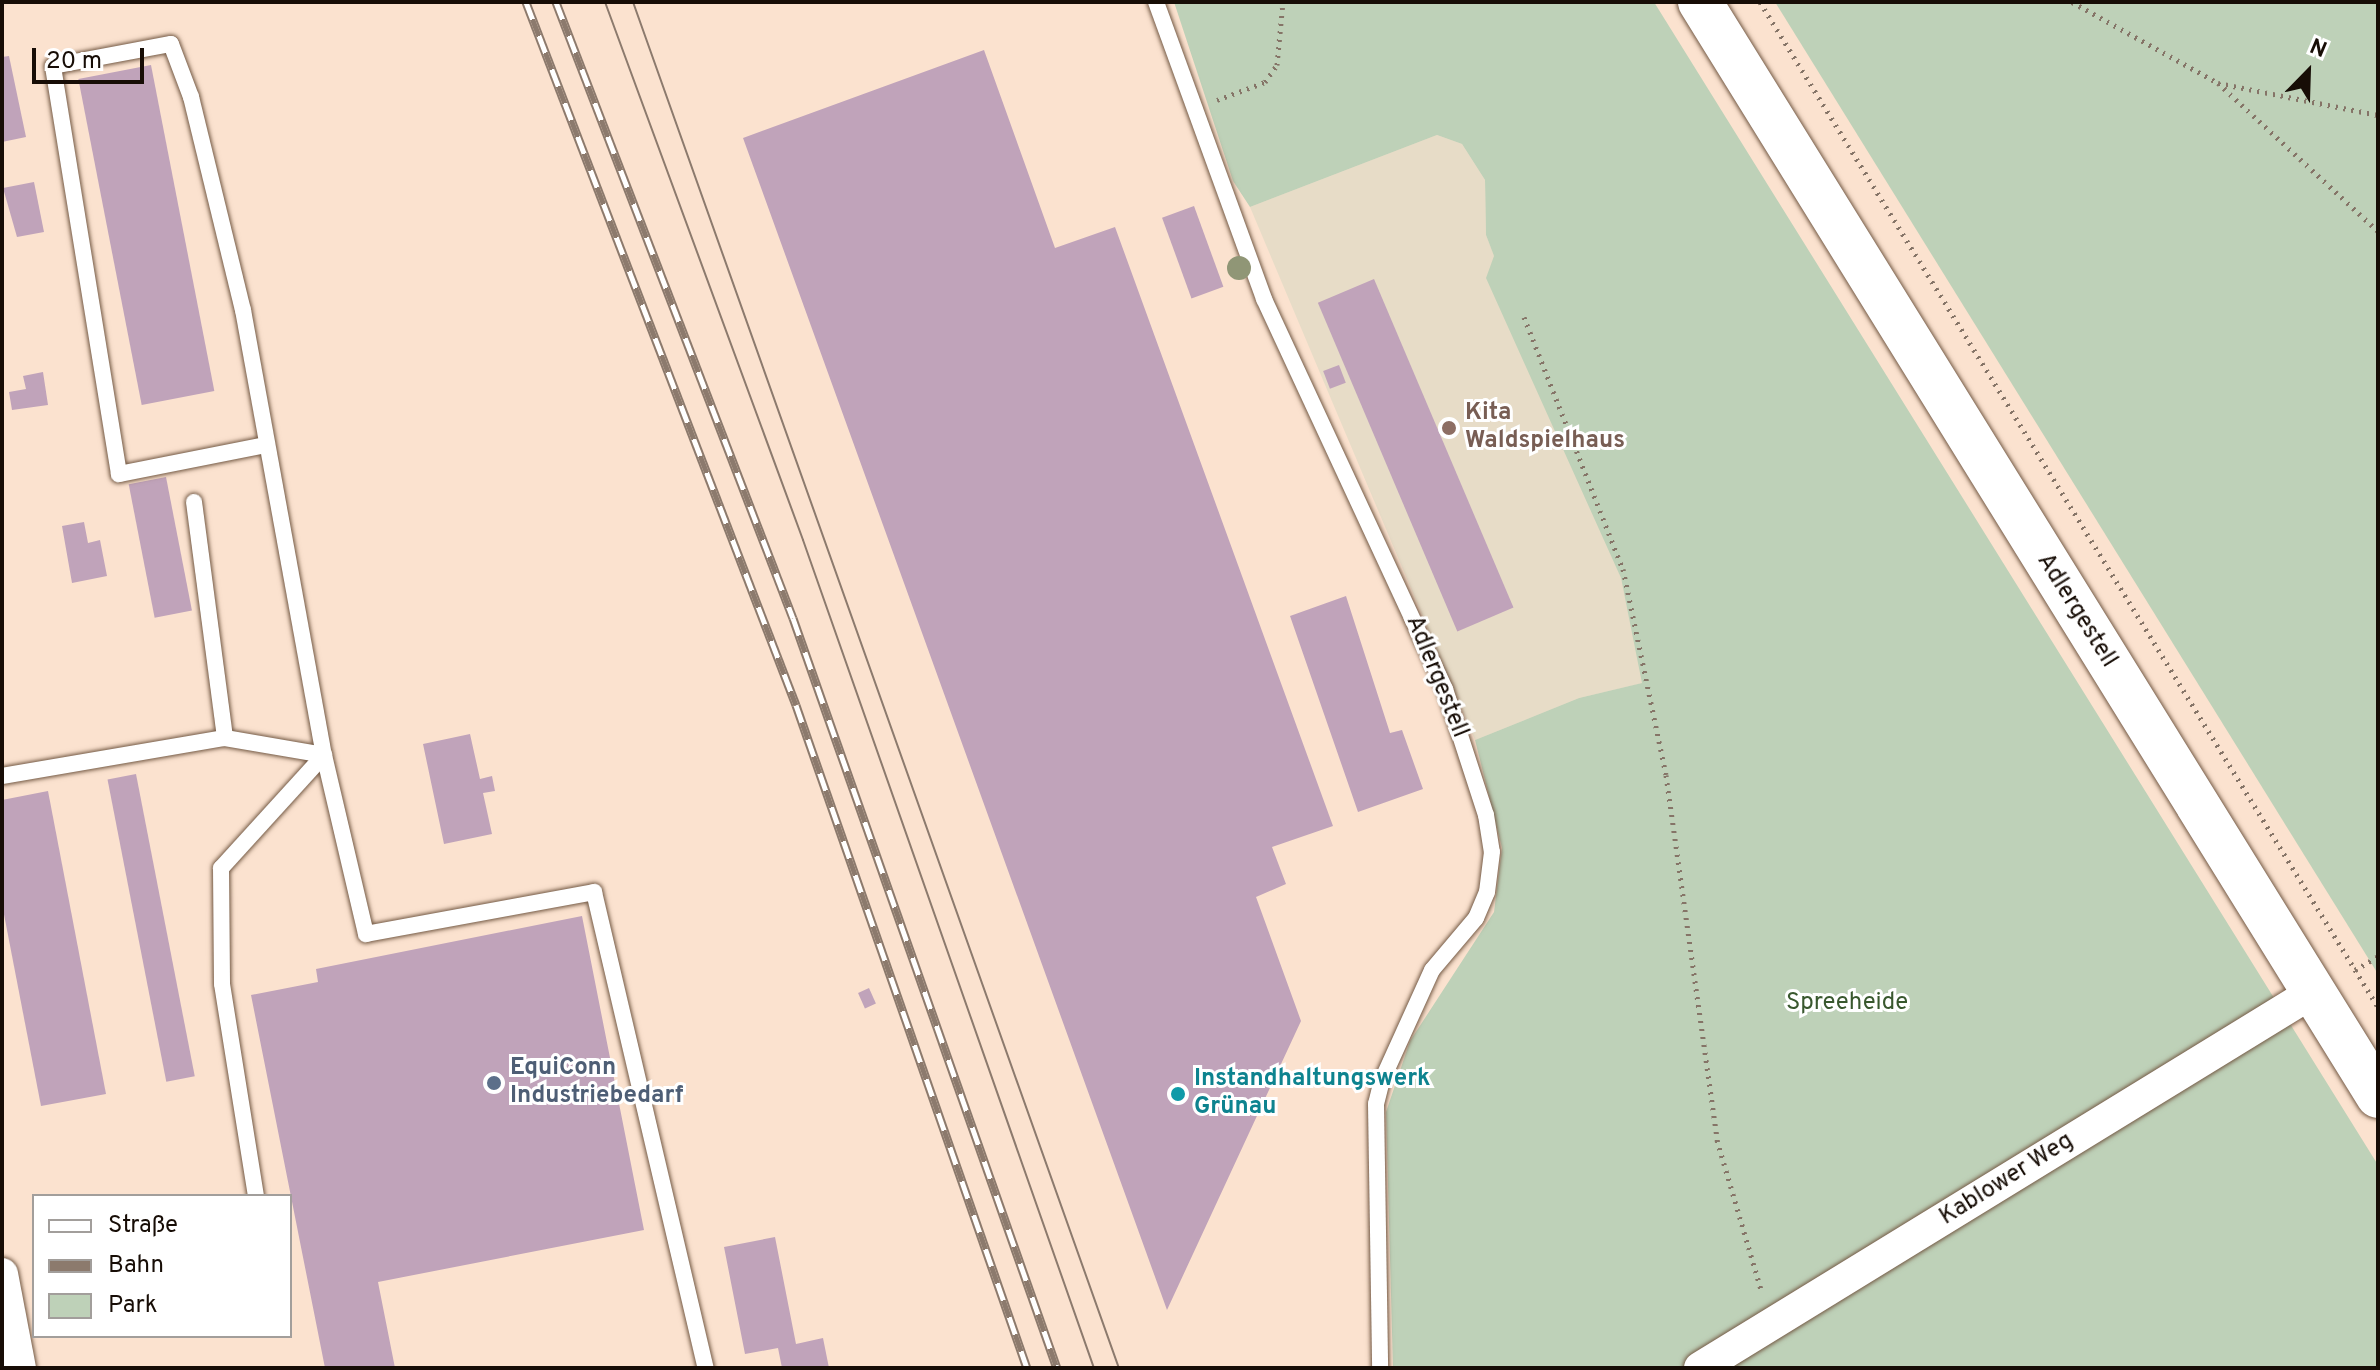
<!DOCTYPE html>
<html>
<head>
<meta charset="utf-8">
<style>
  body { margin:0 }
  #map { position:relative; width:2380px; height:1370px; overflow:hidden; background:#fbe2cf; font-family:Overpass,sans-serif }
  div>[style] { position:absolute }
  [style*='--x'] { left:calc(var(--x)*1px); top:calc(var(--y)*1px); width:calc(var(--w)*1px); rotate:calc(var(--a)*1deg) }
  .education>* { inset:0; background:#e7dcc7 }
  .green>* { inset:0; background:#bed1b8 }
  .building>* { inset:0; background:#c0a3ba; transform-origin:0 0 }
  .path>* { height:5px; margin-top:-2.5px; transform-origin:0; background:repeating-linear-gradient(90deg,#857467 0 2px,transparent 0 8px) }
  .roads { filter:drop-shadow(0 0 2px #745a45) drop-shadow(0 0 2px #745a45) }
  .lane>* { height:16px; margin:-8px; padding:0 8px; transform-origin:8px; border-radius:8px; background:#fff }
  .street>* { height:32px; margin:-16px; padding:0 16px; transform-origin:16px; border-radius:16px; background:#fff }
  .secondary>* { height:44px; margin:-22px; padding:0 22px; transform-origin:22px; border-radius:22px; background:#fff }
  .tram>* { height:2px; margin:-1px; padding:0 1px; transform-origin:1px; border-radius:1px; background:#8c7a6d }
  .rail>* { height:9px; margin-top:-4.5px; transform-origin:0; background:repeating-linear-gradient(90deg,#fff 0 18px,#8c7a6d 0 36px); box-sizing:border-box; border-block:2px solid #8c7a6d }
  .trees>* { width:24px; height:24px; margin:-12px; border-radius:50%; background:#909676 }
  .dots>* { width:22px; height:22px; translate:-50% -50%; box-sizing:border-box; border:4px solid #fff; border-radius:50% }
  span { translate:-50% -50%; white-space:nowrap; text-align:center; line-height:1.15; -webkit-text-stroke:6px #fff; paint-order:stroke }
  .education-label { font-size:24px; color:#785e54; font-weight:700 }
  .left { translate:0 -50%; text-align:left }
  .street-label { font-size:24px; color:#170d06 }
  .park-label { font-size:24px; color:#39582e }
  .service-label { font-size:24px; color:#4e5e75; font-weight:700 }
  .culture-label { font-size:24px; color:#0d838f; font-weight:700 }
  .frame { position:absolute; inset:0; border:4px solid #170d06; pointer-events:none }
  .legend { position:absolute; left:32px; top:1194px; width:260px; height:144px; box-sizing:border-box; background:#fff; border:2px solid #a29e9b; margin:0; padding:10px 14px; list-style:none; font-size:24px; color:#170d06 }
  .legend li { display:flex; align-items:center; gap:16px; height:40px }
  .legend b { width:40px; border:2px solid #a29e9b }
  .north { position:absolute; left:2268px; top:32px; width:80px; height:80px; -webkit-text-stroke:6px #fff; paint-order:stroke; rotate:23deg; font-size:22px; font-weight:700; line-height:32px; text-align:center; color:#170d06 }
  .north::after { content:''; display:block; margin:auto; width:28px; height:36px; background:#170d06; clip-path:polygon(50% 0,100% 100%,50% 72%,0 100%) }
  .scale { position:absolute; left:32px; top:48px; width:112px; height:36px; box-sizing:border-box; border:4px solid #170d06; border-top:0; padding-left:10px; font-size:24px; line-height:28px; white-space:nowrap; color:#170d06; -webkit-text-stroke:6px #fff; paint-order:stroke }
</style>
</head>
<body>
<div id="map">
  <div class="education">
    <div style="clip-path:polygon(1437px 135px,1462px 144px,1485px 180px,1486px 235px,1621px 578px,1643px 683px,1579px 698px,1475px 740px,1250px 207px)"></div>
  </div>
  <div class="green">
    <div style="clip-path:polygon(1174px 2px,1654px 2px,2378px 1165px,2378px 1368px,1393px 1368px,1386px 1112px,1410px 1041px,1494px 912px,1502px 848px,1475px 740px,1579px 698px,1642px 683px,1621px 578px,1486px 278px,1494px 256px,1486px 235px,1485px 180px,1462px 144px,1437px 135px,1250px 207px,1233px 181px)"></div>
    <div style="clip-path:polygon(1775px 2px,2378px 2px,2378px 974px)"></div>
  </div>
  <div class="building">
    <div style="clip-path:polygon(984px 50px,1055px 248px,1115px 227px,1333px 826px,1272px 847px,1286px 884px,1256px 897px,1301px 1021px,1167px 1310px,743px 138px)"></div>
    <div style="clip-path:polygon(9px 56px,26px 137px,2px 142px,2px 57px)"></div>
    <div style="left:151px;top:65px;width:332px;height:74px;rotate:79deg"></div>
    <div style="clip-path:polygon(34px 182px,44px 232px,17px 237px,3px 188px)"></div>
    <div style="left:1194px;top:206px;width:86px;height:34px;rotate:70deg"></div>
    <div style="left:1374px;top:279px;width:357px;height:61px;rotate:67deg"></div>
    <div style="left:1339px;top:365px;width:19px;height:17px;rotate:69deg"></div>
    <div style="clip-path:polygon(43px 372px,48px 405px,12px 410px,9px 392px,26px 389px,23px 376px)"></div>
    <div style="left:166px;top:477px;width:136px;height:38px;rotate:79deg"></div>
    <div style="clip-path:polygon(84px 522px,88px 543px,100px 540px,107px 576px,72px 583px,62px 526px)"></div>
    <div style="clip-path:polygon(1346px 596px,1390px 733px,1402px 730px,1423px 789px,1358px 812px,1290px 616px)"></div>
    <div style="clip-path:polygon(470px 734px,480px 779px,492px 776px,495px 791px,483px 793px,492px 834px,444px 844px,423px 744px)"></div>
    <div style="left:136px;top:774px;width:308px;height:29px;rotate:79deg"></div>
    <div style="clip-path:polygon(48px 791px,106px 1094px,41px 1106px,2px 904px,2px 800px)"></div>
    <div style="clip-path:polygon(582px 916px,644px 1230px,378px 1282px,395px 1368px,325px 1368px,251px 995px,318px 982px,316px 969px)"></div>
    <div style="left:869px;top:988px;width:17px;height:12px;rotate:66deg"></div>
    <div style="clip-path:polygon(775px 1237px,796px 1344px,823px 1338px,829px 1368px,782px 1368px,778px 1348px,745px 1354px,724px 1247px)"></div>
  </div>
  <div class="path">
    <div style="--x:1760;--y:2;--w:1180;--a:58.41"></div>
    <div style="--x:2072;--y:2;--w:167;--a:29"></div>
    <div style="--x:2218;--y:83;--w:218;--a:42.8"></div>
    <div style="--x:2218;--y:83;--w:163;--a:11.3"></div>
    <div style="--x:1217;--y:100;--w:51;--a:-20.6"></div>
    <div style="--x:1265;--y:82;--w:21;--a:-55"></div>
    <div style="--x:1277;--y:65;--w:63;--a:-84.6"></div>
    <div style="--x:1524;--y:317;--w:271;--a:68.6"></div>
    <div style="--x:1623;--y:569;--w:210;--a:78.2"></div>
    <div style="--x:1666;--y:775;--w:369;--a:82"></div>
    <div style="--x:1717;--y:1140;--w:159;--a:73.6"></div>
    <div style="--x:2355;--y:970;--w:27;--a:-31"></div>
  </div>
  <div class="roads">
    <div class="lane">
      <div style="--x:1156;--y:2;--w:316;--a:70"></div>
      <div style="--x:1264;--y:299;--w:430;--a:65.1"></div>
      <div style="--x:1445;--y:689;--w:133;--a:72"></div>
      <div style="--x:1486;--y:815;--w:37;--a:81"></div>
      <div style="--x:1492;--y:852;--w:40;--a:97.1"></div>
      <div style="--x:1487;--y:892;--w:28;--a:113"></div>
      <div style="--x:1476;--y:918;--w:68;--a:130.2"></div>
      <div style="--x:1432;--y:970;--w:121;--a:114.4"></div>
      <div style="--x:1382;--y:1080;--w:25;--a:104"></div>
      <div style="--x:1376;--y:1104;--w:264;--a:89.1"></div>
      <div style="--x:266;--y:445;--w:150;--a:168.8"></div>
      <div style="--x:119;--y:474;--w:413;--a:-99.2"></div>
      <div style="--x:53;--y:66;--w:120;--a:-10.6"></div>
      <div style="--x:171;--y:44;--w:57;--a:69.3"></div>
      <div style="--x:191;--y:97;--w:219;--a:76.3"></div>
      <div style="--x:243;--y:310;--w:452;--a:79.7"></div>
      <div style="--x:324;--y:755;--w:184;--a:76.8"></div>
      <div style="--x:366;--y:934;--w:232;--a:-10.4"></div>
      <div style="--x:594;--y:892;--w:489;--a:76.8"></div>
      <div style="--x:194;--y:502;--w:238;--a:82.5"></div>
      <div style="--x:2;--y:776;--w:226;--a:-9.7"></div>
      <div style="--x:225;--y:738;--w:100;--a:9.7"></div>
      <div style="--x:324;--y:755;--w:153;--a:132.3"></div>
      <div style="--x:221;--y:868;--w:116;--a:89.5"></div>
      <div style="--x:222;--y:984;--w:215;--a:80.9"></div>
    </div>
    <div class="street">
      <div style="--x:2;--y:1274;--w:96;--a:79.2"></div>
      <div style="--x:1700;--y:1368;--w:719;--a:-31.52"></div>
    </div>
    <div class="secondary">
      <div style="--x:1700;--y:2;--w:1287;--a:58.21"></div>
    </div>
  </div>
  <div class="tram">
    <div style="--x:605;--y:2;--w:573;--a:69.79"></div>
    <div style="--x:803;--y:540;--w:878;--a:70.64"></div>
    <div style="--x:633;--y:2;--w:1450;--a:70.42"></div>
  </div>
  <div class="rail">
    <div style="--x:526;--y:2;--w:753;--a:68.99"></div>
    <div style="--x:796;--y:705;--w:702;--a:70.79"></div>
    <div style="--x:556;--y:2;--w:660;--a:68.96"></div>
    <div style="--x:793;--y:618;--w:795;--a:70.61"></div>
  </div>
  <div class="trees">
    <div style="left:1239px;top:268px"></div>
  </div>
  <div class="dots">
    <div style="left:1449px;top:428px;background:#8d6e63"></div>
    <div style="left:494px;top:1083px;background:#5c6f8a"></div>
    <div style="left:1178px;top:1094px;background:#0f9aa8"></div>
  </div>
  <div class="education-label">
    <span class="left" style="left:1465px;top:428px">Kita<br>Waldspielhaus</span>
  </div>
  <div class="street-label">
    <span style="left:2076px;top:611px;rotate:58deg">Adlergestell</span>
    <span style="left:1436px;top:677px;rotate:68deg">Adlergestell</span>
    <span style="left:2007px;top:1180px;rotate:-32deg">Kablower Weg</span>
  </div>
  <div class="park-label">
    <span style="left:1847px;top:1004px">Spreeheide</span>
  </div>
  <div class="service-label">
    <span class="left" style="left:510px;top:1083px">EquiConn<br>Industriebedarf</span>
  </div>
  <div class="culture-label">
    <span class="left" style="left:1194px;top:1094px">Instandhaltungswerk<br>Grünau</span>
  </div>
  <div class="frame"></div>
  <ul class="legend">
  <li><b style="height:10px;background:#fff"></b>Straße</li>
  <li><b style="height:10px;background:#8c7a6d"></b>Bahn</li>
  <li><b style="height:22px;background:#bed1b8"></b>Park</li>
  </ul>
  <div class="north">N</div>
  <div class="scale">20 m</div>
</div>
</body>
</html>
